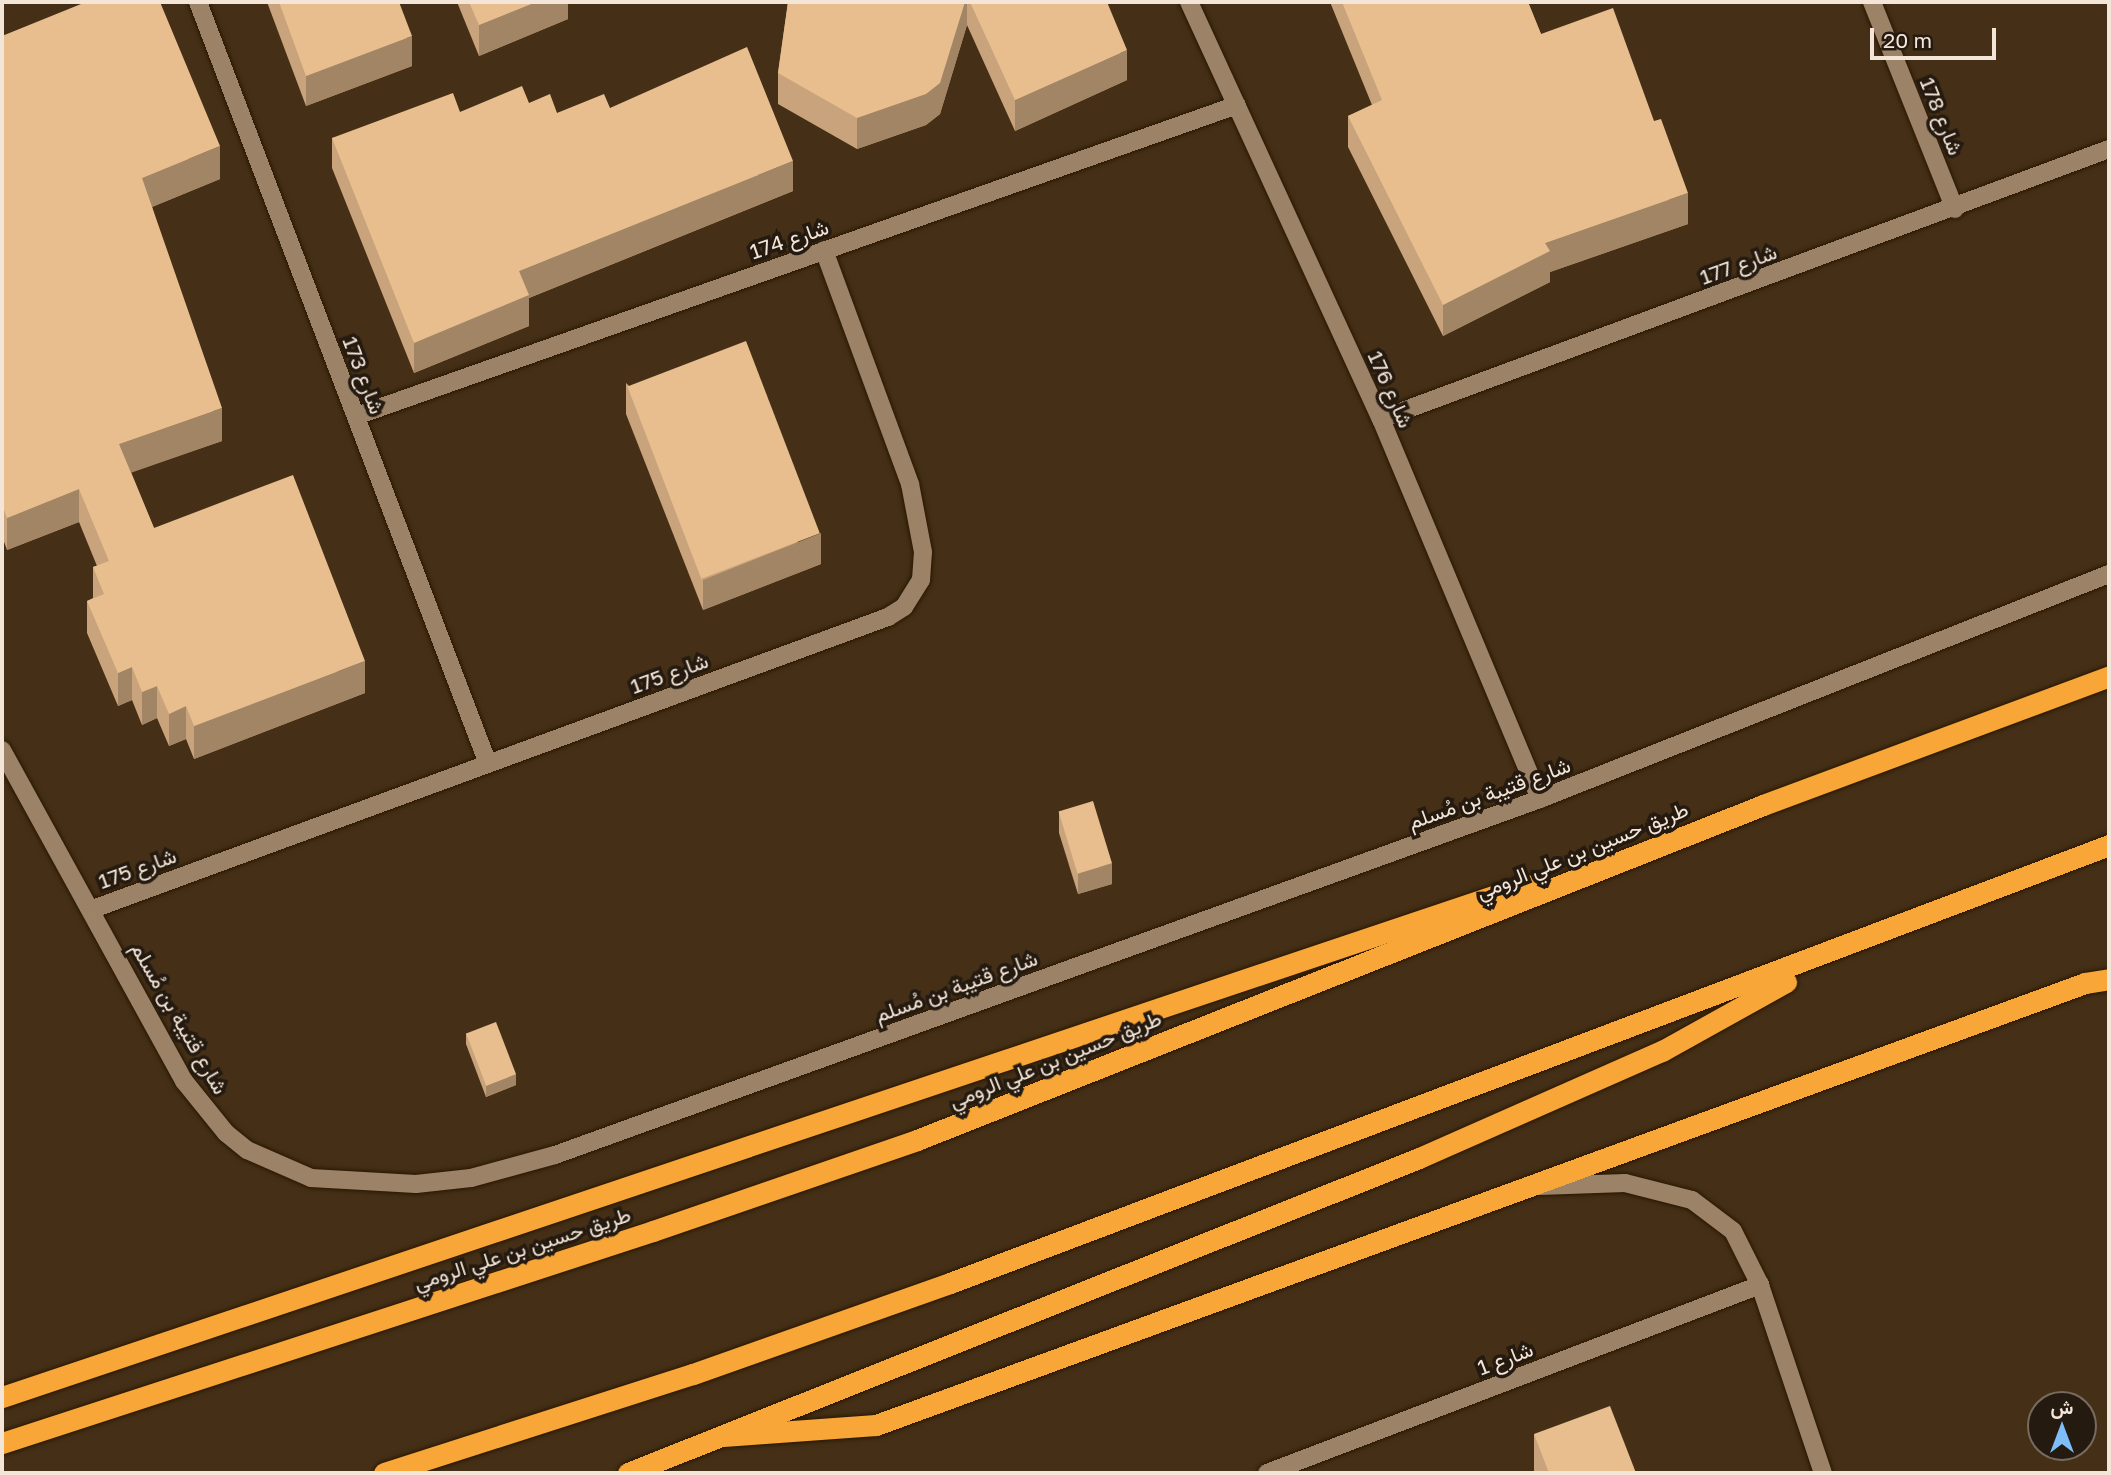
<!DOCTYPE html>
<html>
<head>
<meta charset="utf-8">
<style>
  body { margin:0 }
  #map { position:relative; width:2111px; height:1475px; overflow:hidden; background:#453017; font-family:"Golos Text",Vazirmatn,sans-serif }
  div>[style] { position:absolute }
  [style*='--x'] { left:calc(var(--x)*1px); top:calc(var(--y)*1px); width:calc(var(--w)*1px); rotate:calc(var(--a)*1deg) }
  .roads { filter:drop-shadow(0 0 2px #2b1701) drop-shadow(0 0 2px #2b1701) }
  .minor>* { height:18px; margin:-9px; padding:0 9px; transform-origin:9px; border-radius:9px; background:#9c8368 }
  .highway>* { height:21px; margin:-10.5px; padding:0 10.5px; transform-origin:10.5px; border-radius:10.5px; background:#f9a638 }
  .wall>* { inset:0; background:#c8a37b }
  .shaded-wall>* { inset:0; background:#a28564 }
  .building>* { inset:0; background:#e8be8f; transform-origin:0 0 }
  span { translate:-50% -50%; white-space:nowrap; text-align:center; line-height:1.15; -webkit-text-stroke:7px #241a10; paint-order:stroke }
  .street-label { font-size:21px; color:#f3e5d7 }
  .frame { position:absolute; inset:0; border:4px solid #f3e5d7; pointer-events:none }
  .north { position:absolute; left:2027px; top:1391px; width:70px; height:70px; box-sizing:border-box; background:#241a10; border:2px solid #776b60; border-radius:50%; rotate:0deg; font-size:19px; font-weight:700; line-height:28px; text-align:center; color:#f3e5d7 }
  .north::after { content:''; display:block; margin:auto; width:24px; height:32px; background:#7fbdfa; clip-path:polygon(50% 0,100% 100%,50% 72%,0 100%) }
  .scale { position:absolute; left:1870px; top:28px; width:126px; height:32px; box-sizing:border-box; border:4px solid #f3e5d7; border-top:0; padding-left:9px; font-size:21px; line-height:24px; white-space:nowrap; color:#f3e5d7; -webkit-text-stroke:5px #241a10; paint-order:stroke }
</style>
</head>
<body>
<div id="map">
  <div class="roads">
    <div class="minor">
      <div style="--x:198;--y:2;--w:815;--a:69.16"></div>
      <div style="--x:1189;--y:2;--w:459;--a:65.3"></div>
      <div style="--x:1381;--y:419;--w:412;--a:67.3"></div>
      <div style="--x:1872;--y:2;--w:223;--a:68.2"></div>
      <div style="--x:356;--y:416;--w:934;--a:-19.44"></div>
      <div style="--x:1381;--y:419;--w:776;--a:-20.35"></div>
      <div style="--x:2;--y:750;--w:378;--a:61.2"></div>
      <div style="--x:184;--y:1081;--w:67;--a:51.1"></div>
      <div style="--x:226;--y:1133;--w:27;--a:39"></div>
      <div style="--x:247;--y:1150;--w:70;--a:23.6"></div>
      <div style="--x:311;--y:1178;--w:105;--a:3.3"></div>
      <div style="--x:416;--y:1184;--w:55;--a:-6.2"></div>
      <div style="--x:471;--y:1178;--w:87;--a:-15.3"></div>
      <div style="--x:555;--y:1155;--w:1047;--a:-19.87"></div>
      <div style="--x:1540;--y:799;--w:612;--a:-21.58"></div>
      <div style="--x:93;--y:909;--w:847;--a:-20.17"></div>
      <div style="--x:888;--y:617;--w:19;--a:-32"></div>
      <div style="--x:904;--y:607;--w:32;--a:-58"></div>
      <div style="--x:921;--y:580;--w:28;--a:-86"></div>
      <div style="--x:923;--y:552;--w:69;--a:-100.8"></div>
      <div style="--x:910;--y:484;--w:249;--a:-110.2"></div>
      <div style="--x:1539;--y:1186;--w:86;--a:-2"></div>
      <div style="--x:1625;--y:1183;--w:69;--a:14.2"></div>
      <div style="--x:1692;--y:1200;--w:51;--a:37.1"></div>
      <div style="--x:1733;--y:1231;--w:60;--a:63.4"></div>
      <div style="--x:1760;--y:1285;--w:198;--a:71.5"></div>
      <div style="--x:1267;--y:1473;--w:528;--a:-20.87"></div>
    </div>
    <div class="highway">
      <div style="--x:2;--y:1397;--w:1608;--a:-18.57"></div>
      <div style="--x:723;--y:1436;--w:153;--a:-4.1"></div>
      <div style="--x:876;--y:1425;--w:1287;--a:-20.08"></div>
      <div style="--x:2085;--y:983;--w:24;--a:-9"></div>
      <div style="--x:2;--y:1443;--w:685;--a:-18.04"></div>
      <div style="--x:653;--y:1231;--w:279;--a:-19"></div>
      <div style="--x:917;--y:1140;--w:910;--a:-21.6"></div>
      <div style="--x:1763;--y:805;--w:369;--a:-20.4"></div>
      <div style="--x:384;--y:1473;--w:324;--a:-17.8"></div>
      <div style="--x:693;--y:1374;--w:273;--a:-19.5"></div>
      <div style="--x:950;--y:1283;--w:1239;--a:-20.7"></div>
      <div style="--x:628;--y:1473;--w:851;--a:-21.71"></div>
      <div style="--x:1419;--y:1158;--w:266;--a:-23.8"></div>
      <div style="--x:1662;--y:1051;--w:142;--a:-29.1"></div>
    </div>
  </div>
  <div class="wall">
    <div style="clip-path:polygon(267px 2px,399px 2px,412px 66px,306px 106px)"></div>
    <div style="clip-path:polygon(457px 2px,568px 2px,568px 19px,479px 56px)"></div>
    <div style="clip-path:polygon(788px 2px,1107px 2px,1127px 80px,1015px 131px,967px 25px,940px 114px,926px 125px,857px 149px,778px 104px,778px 73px)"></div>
    <div style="clip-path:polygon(1330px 2px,1528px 2px,1541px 34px,1688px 224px,1550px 272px,1550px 282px,1443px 336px,1348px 147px,1348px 116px,1372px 105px)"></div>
    <div style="clip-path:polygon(2px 36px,220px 179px,152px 207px,222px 441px,131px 472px,154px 528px,365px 693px,194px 759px,186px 739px,169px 746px,157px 718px,142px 725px,132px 700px,118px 706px,87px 633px,87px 601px,93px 598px,93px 567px,97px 566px,79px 522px,7px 550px,2px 536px)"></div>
    <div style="clip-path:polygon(529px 103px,557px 113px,610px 108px,793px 191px,529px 298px,529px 326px,414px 373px,332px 168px,332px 138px,460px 112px)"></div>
    <div style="clip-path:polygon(626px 383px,821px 564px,703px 610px,626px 414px)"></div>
    <div style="clip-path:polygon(1059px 812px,1112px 884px,1078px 894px,1059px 833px)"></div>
    <div style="clip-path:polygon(466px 1033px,516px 1085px,486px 1097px,466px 1044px)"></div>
    <div style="clip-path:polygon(1534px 1434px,1636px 1473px,1534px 1473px)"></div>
  </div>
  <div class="shaded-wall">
    <div style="clip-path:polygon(536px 2px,568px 2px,568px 19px,479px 56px,479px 25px)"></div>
    <div style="clip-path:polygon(965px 2px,967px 2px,967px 25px,940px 114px,926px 125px,857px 149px,857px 118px)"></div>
    <div style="clip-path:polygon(412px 36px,412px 66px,306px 106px,306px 76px)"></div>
    <div style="clip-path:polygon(1127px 50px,1127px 80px,1015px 131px,1015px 100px)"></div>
    <div style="clip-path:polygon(220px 146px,220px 179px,142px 211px,142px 178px)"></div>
    <div style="clip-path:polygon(793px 161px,793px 191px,529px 298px,529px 326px,414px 373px,414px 343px,519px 271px)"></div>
    <div style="clip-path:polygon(1688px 193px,1688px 224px,1550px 272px,1550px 282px,1443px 336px,1443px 305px,1545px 243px)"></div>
    <div style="clip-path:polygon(222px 408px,222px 441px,119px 477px,119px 444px)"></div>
    <div style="clip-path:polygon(79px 489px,79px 522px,7px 550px,7px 518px)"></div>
    <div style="clip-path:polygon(821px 533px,821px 564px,703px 610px,703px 580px)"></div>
    <div style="clip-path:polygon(365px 661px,365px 693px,194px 759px,194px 726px)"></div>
    <div style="clip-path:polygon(132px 667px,132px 700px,118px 706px,118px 673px)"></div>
    <div style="clip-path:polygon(157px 686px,157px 718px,142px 725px,142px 692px)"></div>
    <div style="clip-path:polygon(186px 706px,186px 739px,169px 746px,169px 714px)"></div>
    <div style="clip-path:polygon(1112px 863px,1112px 884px,1078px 894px,1078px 873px)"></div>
    <div style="clip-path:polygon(516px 1074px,516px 1085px,486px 1097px,486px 1086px)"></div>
  </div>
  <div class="building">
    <div style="clip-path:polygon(86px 2px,160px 2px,220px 146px,142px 178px,222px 408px,119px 444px,154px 528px,293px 475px,365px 661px,194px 726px,186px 706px,169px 714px,157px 686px,142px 692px,132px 667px,118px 673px,87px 601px,104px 594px,93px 567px,109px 561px,79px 489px,7px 518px,2px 504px,2px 36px)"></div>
    <div style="clip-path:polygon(279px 2px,399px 2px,412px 36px,306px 76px)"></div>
    <div style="clip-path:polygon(469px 2px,536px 2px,479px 25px)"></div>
    <div style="clip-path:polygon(788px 2px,965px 2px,940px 83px,926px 94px,857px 118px,778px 73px)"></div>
    <div style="clip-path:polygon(970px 2px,1107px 2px,1127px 50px,1015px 100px)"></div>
    <div style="clip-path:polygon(1342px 2px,1528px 2px,1541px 34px,1613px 8px,1654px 121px,1661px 119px,1688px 193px,1545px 243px,1550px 251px,1443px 305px,1348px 116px,1382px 100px)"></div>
    <div style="clip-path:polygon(747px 47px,793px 161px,519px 271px,529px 295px,414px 343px,332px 138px,453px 93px,460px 112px,522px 86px,529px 103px,550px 94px,557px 113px,604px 94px,610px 108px)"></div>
    <div style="left:746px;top:341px;width:206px;height:127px;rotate:69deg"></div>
    <div style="left:1093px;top:801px;width:65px;height:36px;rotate:73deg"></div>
    <div style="left:496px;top:1022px;width:56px;height:32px;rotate:69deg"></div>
    <div style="clip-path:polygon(1610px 1406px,1636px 1473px,1549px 1473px,1534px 1434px)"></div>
  </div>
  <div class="street-label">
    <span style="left:1942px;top:116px;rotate:68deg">شارع 178</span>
    <span style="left:789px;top:239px;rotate:-19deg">شارع 174</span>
    <span style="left:1738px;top:264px;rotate:-20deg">شارع 177</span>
    <span style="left:364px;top:375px;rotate:69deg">شارع 173</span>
    <span style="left:1391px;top:389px;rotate:66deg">شارع 176</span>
    <span style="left:669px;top:673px;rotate:-20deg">شارع 175</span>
    <span style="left:1489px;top:793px;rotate:-20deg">شارع قتيبة بن مُسلم</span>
    <span style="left:1582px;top:850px;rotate:-22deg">طريق حسين بن علي الرومي</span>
    <span style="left:137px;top:868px;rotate:-20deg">شارع 175</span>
    <span style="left:956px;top:986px;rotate:-20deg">شارع قتيبة بن مُسلم</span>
    <span style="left:180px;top:1018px;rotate:60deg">شارع قتيبة بن مُسلم</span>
    <span style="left:1055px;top:1059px;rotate:-22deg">طريق حسين بن علي الرومي</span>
    <span style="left:522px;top:1248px;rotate:-18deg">طريق حسين بن علي الرومي</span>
    <span style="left:1505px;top:1358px;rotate:-21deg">شارع 1</span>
  </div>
  <div class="frame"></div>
  <div class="north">ش</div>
  <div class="scale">20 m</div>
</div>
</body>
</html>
